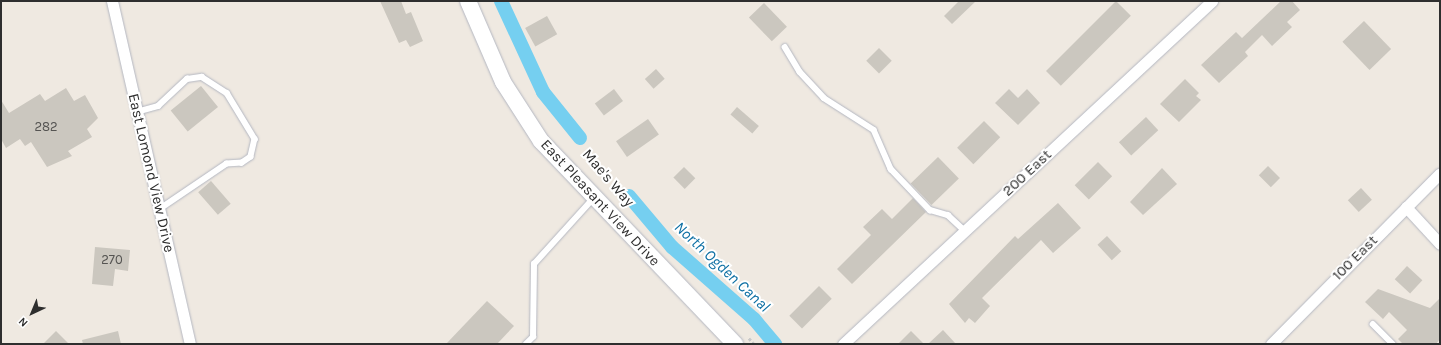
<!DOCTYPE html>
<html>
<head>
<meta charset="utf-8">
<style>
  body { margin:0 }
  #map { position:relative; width:1441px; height:345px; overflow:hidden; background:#efe9e1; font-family:Karla,sans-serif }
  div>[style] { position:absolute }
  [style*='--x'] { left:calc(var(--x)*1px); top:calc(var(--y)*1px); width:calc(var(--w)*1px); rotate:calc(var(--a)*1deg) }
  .canal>* { height:14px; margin:-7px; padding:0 7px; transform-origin:7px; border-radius:7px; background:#75cff0 }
  .building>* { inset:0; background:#cbc7bf; transform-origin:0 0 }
  .path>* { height:2.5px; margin-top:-1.25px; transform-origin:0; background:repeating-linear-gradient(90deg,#c9c9c9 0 3px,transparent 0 5px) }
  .roads { filter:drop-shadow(0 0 1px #b4b7c1) drop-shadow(0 0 1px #b4b7c1) }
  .lane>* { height:5.5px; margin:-2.75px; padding:0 2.75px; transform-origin:2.75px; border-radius:2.75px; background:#fff }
  .street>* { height:11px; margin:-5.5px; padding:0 5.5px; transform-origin:5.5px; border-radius:5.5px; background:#fff }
  .secondary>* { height:16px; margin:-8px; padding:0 8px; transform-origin:8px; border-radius:8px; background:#fff }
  span { translate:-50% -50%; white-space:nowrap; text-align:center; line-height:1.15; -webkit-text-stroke:4px #fff; paint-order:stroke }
  .number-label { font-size:13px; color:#555452 }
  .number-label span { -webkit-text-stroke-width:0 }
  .street-label { font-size:15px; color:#2e2e2e }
  .water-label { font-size:16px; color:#0d6fa3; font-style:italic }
  .frame { position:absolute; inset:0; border:2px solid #2e2e2e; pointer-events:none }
  .north { position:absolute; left:12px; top:293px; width:40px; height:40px; -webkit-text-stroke:3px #fff; paint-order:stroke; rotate:224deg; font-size:11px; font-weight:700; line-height:16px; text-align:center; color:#2e2e2e }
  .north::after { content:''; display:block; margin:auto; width:14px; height:18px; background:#2e2e2e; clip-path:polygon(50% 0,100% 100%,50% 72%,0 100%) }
</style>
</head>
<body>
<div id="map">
  <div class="canal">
    <div style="--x:501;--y:1;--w:100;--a:65.2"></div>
    <div style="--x:543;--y:92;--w:59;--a:51.2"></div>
    <div style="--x:629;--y:196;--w:67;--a:49.9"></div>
    <div style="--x:672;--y:247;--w:109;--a:41.3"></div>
    <div style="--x:754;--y:319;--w:33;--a:50"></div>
  </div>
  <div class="building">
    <div style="clip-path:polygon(380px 1px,401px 1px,406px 14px,411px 12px,423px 41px,410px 47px,406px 40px,399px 43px)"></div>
    <div style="clip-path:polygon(959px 1px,976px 1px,952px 24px,944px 16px)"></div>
    <div style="left:1116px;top:1px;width:21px;height:99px;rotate:45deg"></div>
    <div style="clip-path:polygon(1281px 1px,1292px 1px,1300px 10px,1287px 22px,1292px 27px,1272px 46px,1262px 35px,1245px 52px,1248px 56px,1219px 83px,1201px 65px,1236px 32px,1242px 38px)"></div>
    <div style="left:764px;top:3px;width:33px;height:21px;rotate:46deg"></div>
    <div style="left:547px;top:16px;width:21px;height:25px;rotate:61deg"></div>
    <div style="left:1364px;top:21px;width:39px;height:30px;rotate:46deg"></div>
    <div style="left:879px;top:48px;width:18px;height:18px;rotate:45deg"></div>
    <div style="left:656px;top:69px;width:13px;height:15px;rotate:48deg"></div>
    <div style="clip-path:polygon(1185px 79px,1199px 93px,1196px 96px,1201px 100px,1179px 122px,1160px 104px)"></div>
    <div style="left:201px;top:86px;width:27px;height:39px;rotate:51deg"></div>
    <div style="clip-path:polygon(66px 88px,74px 101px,85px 95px,98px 118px,87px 129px,92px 137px,68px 151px,72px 156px,47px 167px,31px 142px,25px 146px,20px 139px,6px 148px,1px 139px,1px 100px,9px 113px,40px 94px,45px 101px)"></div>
    <div style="left:614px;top:89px;width:15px;height:24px;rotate:53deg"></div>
    <div style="clip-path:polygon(1009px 89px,1018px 98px,1027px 89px,1040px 103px,1018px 125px,995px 103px)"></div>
    <div style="left:737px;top:107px;width:29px;height:10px;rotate:41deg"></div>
    <div style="left:1146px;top:117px;width:18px;height:37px;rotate:47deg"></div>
    <div style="left:648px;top:119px;width:19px;height:39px;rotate:55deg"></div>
    <div style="left:984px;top:121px;width:23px;height:38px;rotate:45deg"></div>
    <div style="left:938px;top:157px;width:30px;height:38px;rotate:46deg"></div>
    <div style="left:1098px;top:162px;width:20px;height:33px;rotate:45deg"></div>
    <div style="left:1268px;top:166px;width:17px;height:13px;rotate:45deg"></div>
    <div style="left:684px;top:167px;width:16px;height:15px;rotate:45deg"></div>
    <div style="clip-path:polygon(1162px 168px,1177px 184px,1143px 215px,1130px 202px)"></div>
    <div style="left:211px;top:181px;width:30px;height:17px;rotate:49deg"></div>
    <div style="left:1361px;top:188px;width:16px;height:18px;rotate:47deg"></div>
    <div style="clip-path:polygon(913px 198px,926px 212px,852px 284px,837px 269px,871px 235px,863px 227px,882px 209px,892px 219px)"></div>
    <div style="clip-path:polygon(1058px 203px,1081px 228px,1053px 253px,1041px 240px,982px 298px,990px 306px,975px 323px,969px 318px,965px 323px,949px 304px,1015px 236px,1018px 239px)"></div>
    <div style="left:1107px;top:236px;width:21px;height:13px;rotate:47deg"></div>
    <div style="clip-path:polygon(95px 247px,130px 250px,128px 271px,115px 269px,113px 286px,92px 284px)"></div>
    <div style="left:1407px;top:266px;width:21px;height:18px;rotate:43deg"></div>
    <div style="left:819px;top:286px;width:18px;height:42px;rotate:45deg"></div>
    <div style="clip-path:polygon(1378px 289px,1430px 308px,1440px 298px,1440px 339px,1436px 344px,1403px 344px,1398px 339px,1407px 330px,1389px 312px,1383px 319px,1365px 302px)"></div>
    <div style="clip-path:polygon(487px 301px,514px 326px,497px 344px,446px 344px)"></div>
    <div style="clip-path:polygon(943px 330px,956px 344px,928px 344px)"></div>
    <div style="clip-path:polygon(56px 331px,69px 344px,43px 344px)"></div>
    <div style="clip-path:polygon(118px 331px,121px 344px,83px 344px,82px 340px)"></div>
    <div style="clip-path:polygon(911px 331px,924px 344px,898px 344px)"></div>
  </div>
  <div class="path">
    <div style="--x:749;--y:338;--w:8;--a:50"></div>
  </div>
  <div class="roads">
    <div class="lane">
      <div style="--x:785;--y:47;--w:29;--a:59"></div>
      <div style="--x:800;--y:72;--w:35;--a:47"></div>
      <div style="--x:824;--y:98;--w:59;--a:32.6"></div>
      <div style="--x:874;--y:130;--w:43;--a:66.4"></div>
      <div style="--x:891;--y:169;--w:57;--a:46.4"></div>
      <div style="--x:930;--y:210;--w:19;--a:16"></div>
      <div style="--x:948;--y:215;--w:23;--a:43"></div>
      <div style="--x:137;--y:112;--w:22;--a:-16"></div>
      <div style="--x:158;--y:106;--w:40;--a:-43"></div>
      <div style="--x:187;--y:79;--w:15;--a:-8"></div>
      <div style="--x:202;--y:77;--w:30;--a:33"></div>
      <div style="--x:227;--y:93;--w:54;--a:58.7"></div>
      <div style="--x:255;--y:139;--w:18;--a:103"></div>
      <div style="--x:251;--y:157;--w:11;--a:146"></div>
      <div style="--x:242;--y:163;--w:15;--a:176"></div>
      <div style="--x:227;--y:164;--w:82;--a:145.9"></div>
      <div style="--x:1373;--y:324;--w:28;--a:45"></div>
      <div style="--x:526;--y:344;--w:10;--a:-45"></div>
      <div style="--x:533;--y:337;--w:73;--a:-89.2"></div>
      <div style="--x:534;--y:264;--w:88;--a:-47.8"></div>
    </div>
    <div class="street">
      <div style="--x:112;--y:1;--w:352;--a:77.2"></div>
      <div style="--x:1406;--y:207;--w:50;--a:47.4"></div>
      <div style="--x:843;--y:344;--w:504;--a:-42.91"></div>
      <div style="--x:1271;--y:344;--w:240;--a:-45.3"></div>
    </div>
    <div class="secondary">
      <div style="--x:468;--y:1;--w:88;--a:66.6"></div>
      <div style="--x:503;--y:82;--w:70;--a:57.2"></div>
      <div style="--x:541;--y:141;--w:281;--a:46.3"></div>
    </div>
  </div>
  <div class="number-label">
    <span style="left:46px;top:127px">282</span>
    <span style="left:112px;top:260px">270</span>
  </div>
  <div class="street-label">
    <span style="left:151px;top:173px;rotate:77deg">East Lomond View Drive</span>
    <span style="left:1027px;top:173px;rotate:-43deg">200 East</span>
    <span style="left:608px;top:178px;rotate:49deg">Mae's Way</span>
    <span style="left:600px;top:203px;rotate:47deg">East Pleasant View Drive</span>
    <span style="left:1355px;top:258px;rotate:-45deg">100 East</span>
  </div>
  <div class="water-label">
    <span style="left:722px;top:267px;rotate:43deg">North Ogden Canal</span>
  </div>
  <div class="frame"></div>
  <div class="north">N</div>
</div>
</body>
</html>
